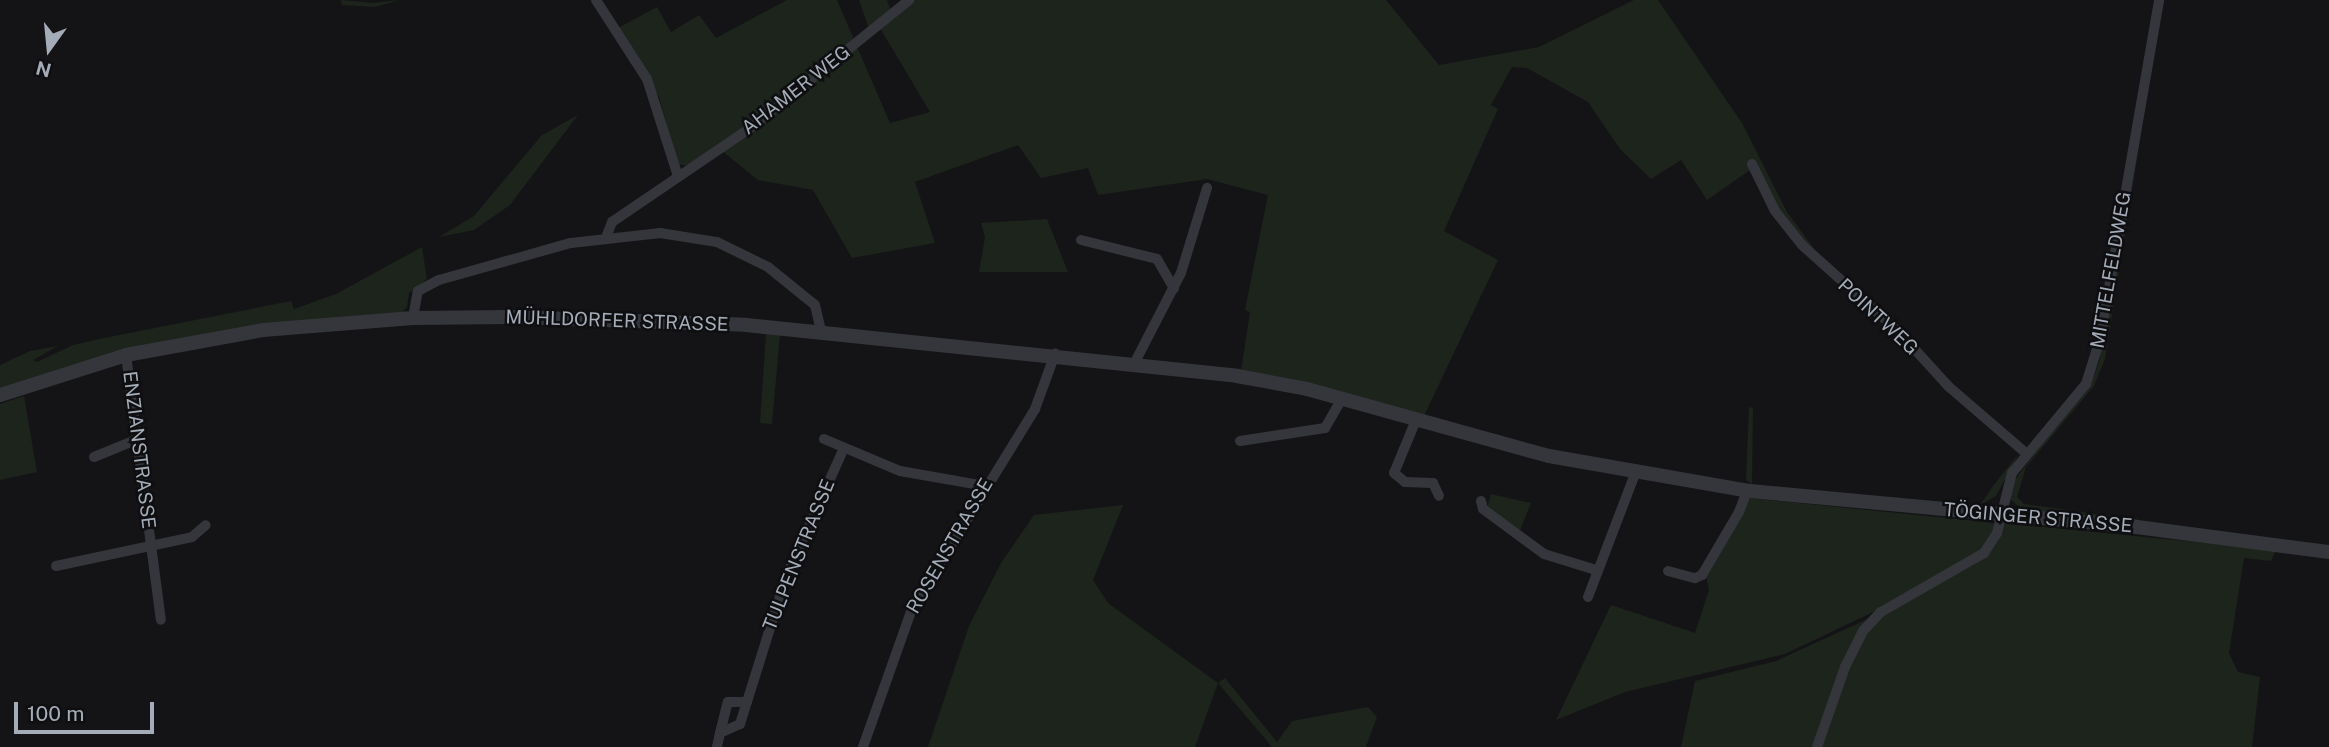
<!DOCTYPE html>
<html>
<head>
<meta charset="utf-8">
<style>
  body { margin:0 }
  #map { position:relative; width:2329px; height:747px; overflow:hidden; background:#141416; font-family:"Public Sans",sans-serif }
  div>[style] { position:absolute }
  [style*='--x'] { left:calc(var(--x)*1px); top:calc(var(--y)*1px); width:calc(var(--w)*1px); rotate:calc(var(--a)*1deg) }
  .green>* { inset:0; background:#1c241c }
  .minor>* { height:10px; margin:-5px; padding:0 5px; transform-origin:5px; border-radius:5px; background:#35363c }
  .tertiary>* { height:14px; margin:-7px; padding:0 7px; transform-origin:7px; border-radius:7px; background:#35363c }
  span { translate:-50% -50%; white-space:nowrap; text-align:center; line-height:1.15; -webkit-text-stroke:5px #0f0f11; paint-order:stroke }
  .street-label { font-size:19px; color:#a4acb8 }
  .north { position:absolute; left:14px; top:14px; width:70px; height:70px; -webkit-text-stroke:5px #0f0f11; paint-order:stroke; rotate:195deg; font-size:19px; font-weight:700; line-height:28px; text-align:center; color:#a4acb8 }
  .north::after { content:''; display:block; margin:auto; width:24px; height:32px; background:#a4acb8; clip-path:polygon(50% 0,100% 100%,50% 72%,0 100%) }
  .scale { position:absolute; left:14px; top:702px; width:140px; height:32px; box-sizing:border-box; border:4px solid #a4acb8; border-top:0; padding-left:9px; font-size:21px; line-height:24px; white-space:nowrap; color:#a4acb8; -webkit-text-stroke:5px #0f0f11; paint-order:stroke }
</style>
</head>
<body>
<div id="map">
  <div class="green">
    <div style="clip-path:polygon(341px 0,372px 3px,400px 0,375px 7px,342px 5px)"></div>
    <div style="clip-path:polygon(787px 0,837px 0,890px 123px,930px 112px,880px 28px,911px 0,1386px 0,1439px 65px,1539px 47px,1634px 0,1658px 0,1742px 123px,1787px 212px,1815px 250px,1802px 241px,1750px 170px,1707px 200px,1681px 160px,1651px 179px,1620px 149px,1588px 102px,1527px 68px,1512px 67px,1491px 105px,1498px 109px,1444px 231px,1498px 260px,1424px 416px,1241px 371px,1250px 312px,1245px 310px,1268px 195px,1207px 179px,1098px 195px,1088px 168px,1041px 178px,1018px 145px,915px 182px,935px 243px,852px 258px,813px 190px,758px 180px,716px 146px,687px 166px,678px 164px,659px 97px,618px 28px,657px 7px,671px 32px,699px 15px,716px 38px)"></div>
    <div style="clip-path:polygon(859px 0,887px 0,891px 11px,869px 29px)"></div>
    <div style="clip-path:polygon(2161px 8px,2105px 359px,2094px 386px,2026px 467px,2017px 497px,2024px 504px,2248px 535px,2021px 509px,2009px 498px,2011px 485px,2094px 376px,2099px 362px)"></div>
    <div style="clip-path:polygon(578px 115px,510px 205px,474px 230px,439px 237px,474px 216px,542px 135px)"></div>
    <div style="clip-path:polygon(1047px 219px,1068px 272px,979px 272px,985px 237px,981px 223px)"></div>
    <div style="clip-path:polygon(422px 247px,427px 279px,409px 293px,407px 307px,400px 315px,128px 349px,0 389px,0 365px,30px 351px,58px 346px,33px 360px,37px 362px,73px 345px,99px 339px,291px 301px,294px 309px,336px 294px)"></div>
    <div style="clip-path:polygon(766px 334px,780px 335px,772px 424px,760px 423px)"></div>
    <div style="clip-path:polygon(24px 396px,37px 472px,0 480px,0 404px)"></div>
    <div style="clip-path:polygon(1749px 407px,1753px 408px,1752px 484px,1746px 480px)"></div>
    <div style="clip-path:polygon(2019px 453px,1996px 496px,1980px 505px,1993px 486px)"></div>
    <div style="clip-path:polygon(1491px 494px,1531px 503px,1519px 533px,1487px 508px)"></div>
    <div style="clip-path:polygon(1749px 498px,1997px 523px,1986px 547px,1890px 604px,1785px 654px,1625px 692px,1556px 720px,1611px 605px,1695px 633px,1709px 590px,1706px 576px)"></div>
    <div style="clip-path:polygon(1123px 505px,1093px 580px,1108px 603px,1218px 683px,1225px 678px,1277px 742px,1292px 721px,1368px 707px,1377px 717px,1366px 747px,1272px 747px,1218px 683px,1195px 747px,928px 747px,969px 626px,1001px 563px,1034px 515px)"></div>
    <div style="clip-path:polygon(2003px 523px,2276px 550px,2271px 561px,2244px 558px,2229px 653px,2238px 672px,2260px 677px,2252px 747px,1819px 747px,1855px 648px,1879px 618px,1975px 564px)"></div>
    <div style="clip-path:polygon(1872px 617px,1815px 747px,1681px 747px,1695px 681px,1776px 661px)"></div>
  </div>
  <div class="minor">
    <div style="--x:596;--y:0;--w:94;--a:57.2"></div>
    <div style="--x:647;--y:79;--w:102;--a:72.3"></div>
    <div style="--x:1752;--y:164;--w:52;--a:63.9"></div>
    <div style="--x:1775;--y:211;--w:43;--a:51.5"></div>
    <div style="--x:1802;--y:245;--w:129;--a:41.9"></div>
    <div style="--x:1898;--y:331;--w:74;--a:47.7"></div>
    <div style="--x:1948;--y:386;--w:103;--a:40.7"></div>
    <div style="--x:607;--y:235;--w:14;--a:-69"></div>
    <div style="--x:612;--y:222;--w:171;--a:-34.2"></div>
    <div style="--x:753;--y:126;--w:201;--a:-38.9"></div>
    <div style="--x:1081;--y:240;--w:78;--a:14"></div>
    <div style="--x:1157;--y:259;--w:34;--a:60"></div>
    <div style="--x:413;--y:318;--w:27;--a:-80"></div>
    <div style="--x:418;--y:291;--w:24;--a:-28"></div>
    <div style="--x:439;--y:280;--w:137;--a:-15.7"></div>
    <div style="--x:571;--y:243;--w:90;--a:-6.4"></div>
    <div style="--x:660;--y:233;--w:58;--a:9"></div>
    <div style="--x:717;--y:242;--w:57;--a:26.1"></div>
    <div style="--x:768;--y:267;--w:60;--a:39"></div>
    <div style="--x:815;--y:305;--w:26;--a:77"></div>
    <div style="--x:126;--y:355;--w:267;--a:82.5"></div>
    <div style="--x:1135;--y:362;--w:100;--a:-62.7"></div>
    <div style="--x:1181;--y:273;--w:89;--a:-73"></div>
    <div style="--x:1416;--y:420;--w:57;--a:112.5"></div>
    <div style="--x:1394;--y:473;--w:14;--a:39"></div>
    <div style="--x:1405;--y:482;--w:28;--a:2"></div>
    <div style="--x:1433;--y:483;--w:14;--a:65"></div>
    <div style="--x:824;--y:439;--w:82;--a:22.8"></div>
    <div style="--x:900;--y:471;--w:86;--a:10"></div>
    <div style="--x:1240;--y:441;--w:86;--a:-8.7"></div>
    <div style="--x:1325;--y:428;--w:34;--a:-60"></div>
    <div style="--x:94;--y:457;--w:48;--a:-22.2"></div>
    <div style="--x:1481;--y:501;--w:8;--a:76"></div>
    <div style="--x:1483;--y:509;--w:76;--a:36.4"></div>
    <div style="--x:1544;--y:554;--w:54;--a:17.1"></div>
    <div style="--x:56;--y:566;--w:139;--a:-12"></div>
    <div style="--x:192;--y:537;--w:18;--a:-41"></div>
    <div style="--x:1668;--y:571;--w:28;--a:15"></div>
    <div style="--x:1695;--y:578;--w:8;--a:-23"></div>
    <div style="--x:1702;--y:575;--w:73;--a:-59.6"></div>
    <div style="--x:1739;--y:512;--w:22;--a:-69"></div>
    <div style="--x:1588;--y:597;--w:132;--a:-69.1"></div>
    <div style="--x:720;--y:733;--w:32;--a:-76"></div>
    <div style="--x:728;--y:702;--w:19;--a:0"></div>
    <div style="--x:717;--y:747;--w:14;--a:-78"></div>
    <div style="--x:720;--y:733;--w:22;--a:-24"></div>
    <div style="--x:740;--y:724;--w:154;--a:-72.6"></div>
    <div style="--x:786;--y:577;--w:139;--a:-65.8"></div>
    <div style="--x:863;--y:747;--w:146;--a:-70.5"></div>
    <div style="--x:912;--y:609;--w:235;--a:-58.4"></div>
    <div style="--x:1035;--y:409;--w:59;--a:-70"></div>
    <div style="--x:1817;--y:747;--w:85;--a:-70.7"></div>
    <div style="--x:1845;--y:667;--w:40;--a:-63.4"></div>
    <div style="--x:1863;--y:631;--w:26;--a:-47"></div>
    <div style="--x:1881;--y:612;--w:119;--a:-29.8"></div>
    <div style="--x:1984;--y:553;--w:24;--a:-57"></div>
    <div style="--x:1997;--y:533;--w:62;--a:-76"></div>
    <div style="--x:2012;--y:473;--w:116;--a:-50.3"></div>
    <div style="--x:2086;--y:384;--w:47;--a:-72.7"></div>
    <div style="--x:2100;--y:339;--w:344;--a:-80.1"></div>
  </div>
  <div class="tertiary">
    <div style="--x:0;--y:395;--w:132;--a:-17.6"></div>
    <div style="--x:126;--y:355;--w:139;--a:-10.3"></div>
    <div style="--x:263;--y:330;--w:150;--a:-4.6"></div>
    <div style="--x:413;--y:318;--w:96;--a:-0.6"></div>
    <div style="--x:509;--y:317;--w:237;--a:1.9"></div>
    <div style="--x:746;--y:325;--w:494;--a:5.9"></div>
    <div style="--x:1237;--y:376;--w:71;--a:10.5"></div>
    <div style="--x:1307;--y:389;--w:251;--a:15.5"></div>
    <div style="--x:1549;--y:456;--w:204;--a:9.9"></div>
    <div style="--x:1750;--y:491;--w:388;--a:5.3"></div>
    <div style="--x:2136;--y:527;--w:195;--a:7.4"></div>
  </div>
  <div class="street-label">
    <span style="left:796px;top:90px;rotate:-38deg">AHAMER WEG</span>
    <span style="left:2111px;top:270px;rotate:-80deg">MITTELFELDWEG</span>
    <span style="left:1878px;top:317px;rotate:43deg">POINTWEG</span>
    <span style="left:617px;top:321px;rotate:2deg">MÜHLDORFER STRASSE</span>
    <span style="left:139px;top:450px;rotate:83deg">ENZIANSTRASSE</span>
    <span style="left:2038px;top:518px;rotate:5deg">TÖGINGER STRASSE</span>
    <span style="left:950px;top:546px;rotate:-60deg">ROSENSTRASSE</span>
    <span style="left:799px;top:555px;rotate:-68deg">TULPENSTRASSE</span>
  </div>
  <div class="north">N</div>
  <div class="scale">100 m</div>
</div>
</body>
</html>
